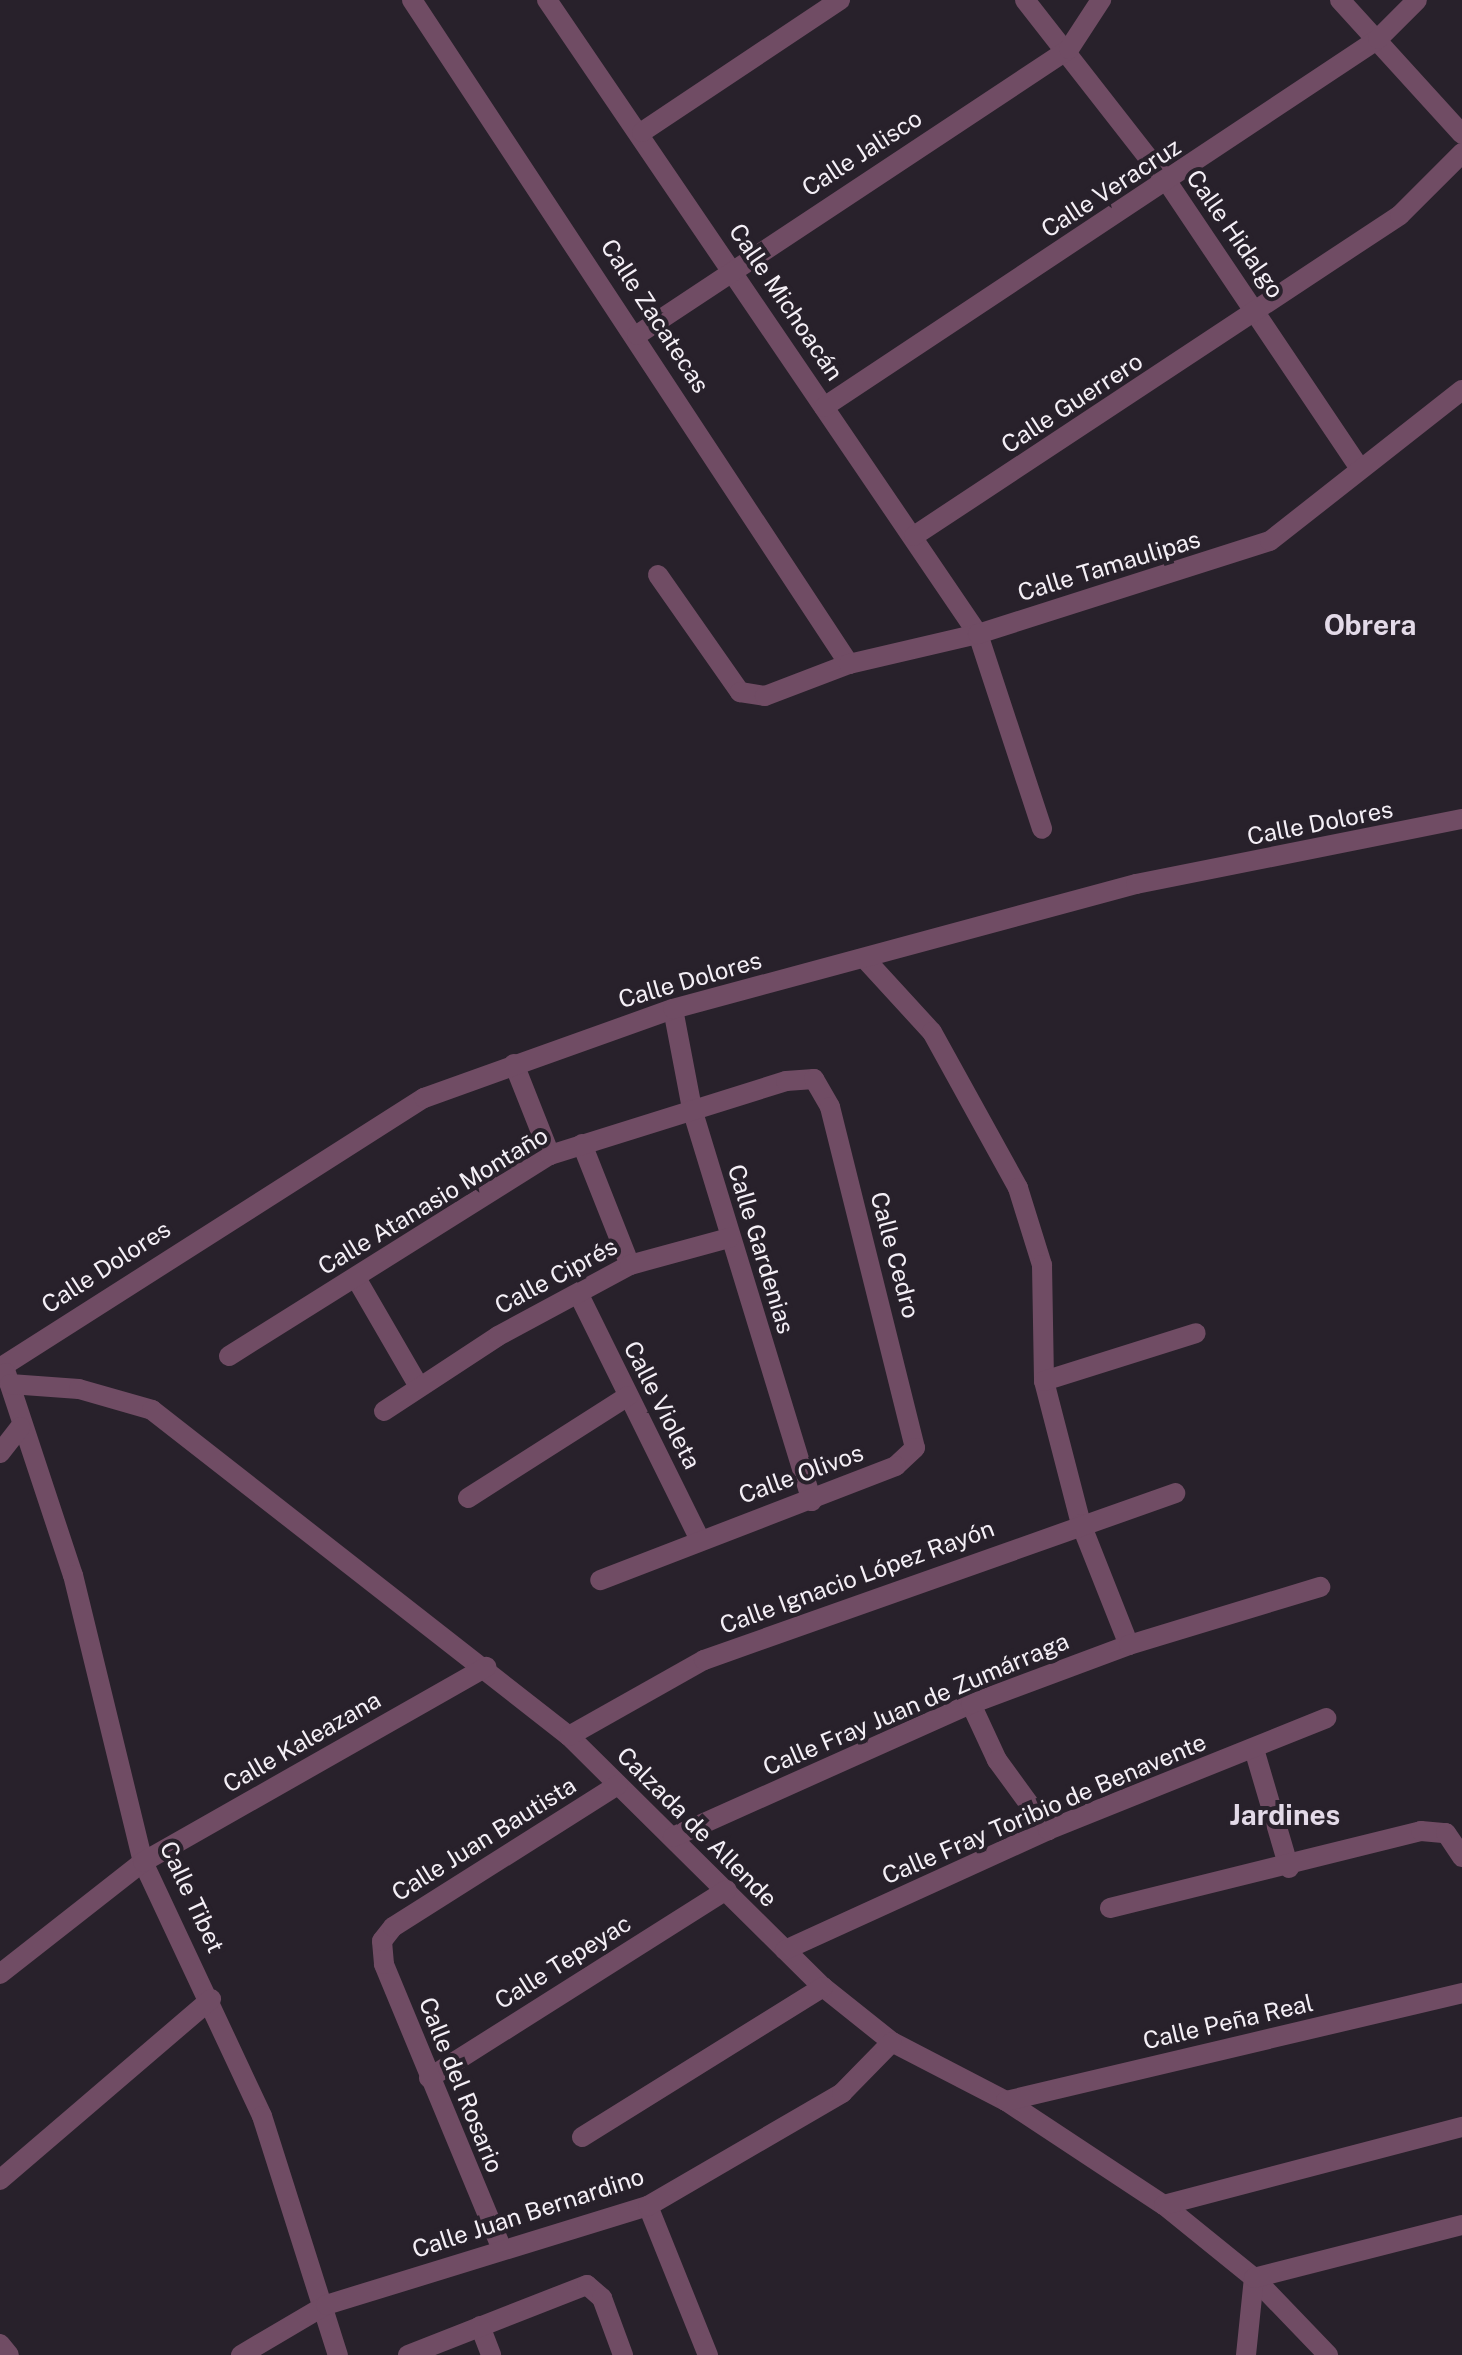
<!DOCTYPE html>
<html>
<head>
<meta charset="utf-8">
<style>
  body { margin:0 }
  #map { position:relative; width:1462px; height:2355px; overflow:hidden; background:#28212b; font-family:"Public Sans",sans-serif }
  div>[style] { position:absolute }
  [style*='--x'] { left:calc(var(--x)*1px); top:calc(var(--y)*1px); width:calc(var(--w)*1px); rotate:calc(var(--a)*1deg) }
  .minor>* { height:20px; margin:-10px; padding:0 10px; transform-origin:10px; border-radius:10px; background:#704c64 }
  span { translate:-50% -50%; white-space:nowrap; text-align:center; line-height:1.15; -webkit-text-stroke:8px #28212b; paint-order:stroke }
  .street-label { font-size:24px; color:#f4eff6 }
  .quarter-label { font-size:28px; color:#e3dae8; font-weight:700 }
</style>
</head>
<body>
<div id="map">
  <div class="minor">
    <div style="--x:412;--y:0;--w:795;--a:56.65"></div>
    <div style="--x:547;--y:0;--w:767;--a:55.79"></div>
    <div style="--x:978;--y:634;--w:205;--a:71.8"></div>
    <div style="--x:1025;--y:0;--w:232;--a:52"></div>
    <div style="--x:1168;--y:183;--w:344;--a:56.1"></div>
    <div style="--x:1340;--y:0;--w:181;--a:47.7"></div>
    <div style="--x:642;--y:132;--w:238;--a:-33.7"></div>
    <div style="--x:637;--y:335;--w:518;--a:-33.51"></div>
    <div style="--x:1069;--y:49;--w:59;--a:-56.9"></div>
    <div style="--x:824;--y:407;--w:665;--a:-33.59"></div>
    <div style="--x:1378;--y:39;--w:55;--a:-45"></div>
    <div style="--x:914;--y:536;--w:582;--a:-33.44"></div>
    <div style="--x:1400;--y:215;--w:88;--a:-45"></div>
    <div style="--x:658;--y:575;--w:143;--a:55"></div>
    <div style="--x:740;--y:692;--w:25;--a:9"></div>
    <div style="--x:765;--y:696;--w:90;--a:-20.9"></div>
    <div style="--x:849;--y:664;--w:132;--a:-13.1"></div>
    <div style="--x:978;--y:634;--w:306;--a:-17.7"></div>
    <div style="--x:1270;--y:541;--w:244;--a:-38.2"></div>
    <div style="--x:865;--y:959;--w:99;--a:47.5"></div>
    <div style="--x:932;--y:1032;--w:178;--a:61.1"></div>
    <div style="--x:1018;--y:1188;--w:81;--a:72.7"></div>
    <div style="--x:1042;--y:1265;--w:116;--a:89"></div>
    <div style="--x:1044;--y:1381;--w:148;--a:75.5"></div>
    <div style="--x:1081;--y:1524;--w:130;--a:68.4"></div>
    <div style="--x:673;--y:1009;--w:102;--a:79.2"></div>
    <div style="--x:692;--y:1109;--w:410;--a:73"></div>
    <div style="--x:514;--y:1064;--w:98;--a:68.4"></div>
    <div style="--x:582;--y:1144;--w:130;--a:68.4"></div>
    <div style="--x:356;--y:1278;--w:124;--a:59.9"></div>
    <div style="--x:579;--y:1295;--w:271;--a:63.7"></div>
    <div style="--x:229;--y:1356;--w:379;--a:-32.1"></div>
    <div style="--x:550;--y:1155;--w:247;--a:-17.4"></div>
    <div style="--x:786;--y:1081;--w:28;--a:-4"></div>
    <div style="--x:814;--y:1079;--w:32;--a:60"></div>
    <div style="--x:830;--y:1107;--w:351;--a:76"></div>
    <div style="--x:915;--y:1448;--w:26;--a:137"></div>
    <div style="--x:896;--y:1466;--w:317;--a:158.9"></div>
    <div style="--x:3;--y:1366;--w:499;--a:-32.5"></div>
    <div style="--x:424;--y:1098;--w:264;--a:-19.7"></div>
    <div style="--x:673;--y:1009;--w:480;--a:-15.1"></div>
    <div style="--x:1136;--y:884;--w:332;--a:-11.3"></div>
    <div style="--x:6;--y:1373;--w:213;--a:71.7"></div>
    <div style="--x:73;--y:1575;--w:295;--a:76.3"></div>
    <div style="--x:143;--y:1862;--w:280;--a:64.9"></div>
    <div style="--x:262;--y:2116;--w:251;--a:72.4"></div>
    <div style="--x:1044;--y:1381;--w:159;--a:-17.5"></div>
    <div style="--x:10;--y:1384;--w:69;--a:4.1"></div>
    <div style="--x:79;--y:1389;--w:76;--a:16"></div>
    <div style="--x:152;--y:1410;--w:529;--a:38.02"></div>
    <div style="--x:569;--y:1736;--w:357;--a:44.7"></div>
    <div style="--x:823;--y:1987;--w:88;--a:38.6"></div>
    <div style="--x:892;--y:2042;--w:128;--a:27.4"></div>
    <div style="--x:1006;--y:2101;--w:189;--a:33.4"></div>
    <div style="--x:1164;--y:2205;--w:116;--a:39"></div>
    <div style="--x:1254;--y:2278;--w:107;--a:46.1"></div>
    <div style="--x:384;--y:1411;--w:136;--a:-33.3"></div>
    <div style="--x:498;--y:1336;--w:150;--a:-28.3"></div>
    <div style="--x:630;--y:1265;--w:103;--a:-15.3"></div>
    <div style="--x:0;--y:1453;--w:33;--a:-52"></div>
    <div style="--x:468;--y:1498;--w:190;--a:-32.5"></div>
    <div style="--x:971;--y:1704;--w:62;--a:65.1"></div>
    <div style="--x:997;--y:1760;--w:87;--a:53.9"></div>
    <div style="--x:569;--y:1736;--w:155;--a:-29.4"></div>
    <div style="--x:704;--y:1660;--w:500;--a:-19.5"></div>
    <div style="--x:1254;--y:1749;--w:124;--a:73.6"></div>
    <div style="--x:673;--y:1837;--w:326;--a:-24.1"></div>
    <div style="--x:971;--y:1704;--w:169;--a:-20.5"></div>
    <div style="--x:1129;--y:1645;--w:200;--a:-16.9"></div>
    <div style="--x:1110;--y:1908;--w:320;--a:-13.9"></div>
    <div style="--x:1421;--y:1831;--w:25;--a:5"></div>
    <div style="--x:1446;--y:1833;--w:29;--a:56"></div>
    <div style="--x:785;--y:1950;--w:289;--a:-24.5"></div>
    <div style="--x:1048;--y:1830;--w:300;--a:-21.9"></div>
    <div style="--x:0;--y:1974;--w:182;--a:-38.1"></div>
    <div style="--x:143;--y:1862;--w:395;--a:-29.6"></div>
    <div style="--x:429;--y:2078;--w:352;--a:-32.3"></div>
    <div style="--x:1006;--y:2101;--w:469;--a:-13.3"></div>
    <div style="--x:582;--y:2137;--w:284;--a:-31.9"></div>
    <div style="--x:0;--y:2180;--w:278;--a:-40.6"></div>
    <div style="--x:1164;--y:2205;--w:308;--a:-14.7"></div>
    <div style="--x:648;--y:2206;--w:161;--a:68.1"></div>
    <div style="--x:501;--y:2247;--w:306;--a:-112.5"></div>
    <div style="--x:384;--y:1964;--w:23;--a:-95"></div>
    <div style="--x:382;--y:1941;--w:18;--a:-52"></div>
    <div style="--x:393;--y:1927;--w:266;--a:-32.3"></div>
    <div style="--x:480;--y:2326;--w:31;--a:69"></div>
    <div style="--x:0;--y:2344;--w:14;--a:51"></div>
    <div style="--x:241;--y:2355;--w:99;--a:-30.5"></div>
    <div style="--x:326;--y:2305;--w:337;--a:-17.1"></div>
    <div style="--x:648;--y:2206;--w:225;--a:-30.2"></div>
    <div style="--x:842;--y:2093;--w:71;--a:-45.6"></div>
    <div style="--x:408;--y:2355;--w:192;--a:-21.4"></div>
    <div style="--x:587;--y:2285;--w:20;--a:41"></div>
    <div style="--x:602;--y:2298;--w:61;--a:69.8"></div>
    <div style="--x:1246;--y:2355;--w:77;--a:-84.1"></div>
    <div style="--x:1254;--y:2278;--w:215;--a:-14.3"></div>
  </div>
  <div class="street-label">
    <span style="left:862px;top:153px;rotate:-33deg">Calle Jalisco</span>
    <span style="left:1111px;top:188px;rotate:-33deg">Calle Veracruz</span>
    <span style="left:1235px;top:234px;rotate:55deg">Calle Hidalgo</span>
    <span style="left:786px;top:302px;rotate:56deg">Calle Michoacán</span>
    <span style="left:655px;top:316px;rotate:57deg">Calle Zacatecas</span>
    <span style="left:1072px;top:403px;rotate:-33deg">Calle Guerrero</span>
    <span style="left:1109px;top:566px;rotate:-17deg">Calle Tamaulipas</span>
    <span style="left:1320px;top:823px;rotate:-11deg">Calle Dolores</span>
    <span style="left:690px;top:980px;rotate:-16deg">Calle Dolores</span>
    <span style="left:433px;top:1201px;rotate:-31deg">Calle Atanasio Montaño</span>
    <span style="left:761px;top:1249px;rotate:73deg">Calle Gardenias</span>
    <span style="left:895px;top:1255px;rotate:75deg">Calle Cedro</span>
    <span style="left:106px;top:1267px;rotate:-33deg">Calle Dolores</span>
    <span style="left:556px;top:1276px;rotate:-28deg">Calle Ciprés</span>
    <span style="left:662px;top:1405px;rotate:63deg">Calle Violeta</span>
    <span style="left:801px;top:1474px;rotate:-20deg">Calle Olivos</span>
    <span style="left:857px;top:1577px;rotate:-20deg">Calle Ignacio López Rayón</span>
    <span style="left:916px;top:1704px;rotate:-23deg">Calle Fray Juan de Zumárraga</span>
    <span style="left:302px;top:1742px;rotate:-30deg">Calle Kaleazana</span>
    <span style="left:1044px;top:1809px;rotate:-23deg">Calle Fray Toribio de Benavente</span>
    <span style="left:697px;top:1827px;rotate:45deg">Calzada de Allende</span>
    <span style="left:484px;top:1839px;rotate:-32deg">Calle Juan Bautista</span>
    <span style="left:192px;top:1897px;rotate:65deg">Calle Tibet</span>
    <span style="left:563px;top:1962px;rotate:-32deg">Calle Tepeyac</span>
    <span style="left:1228px;top:2022px;rotate:-13deg">Calle Peña Real</span>
    <span style="left:461px;top:2085px;rotate:68deg">Calle del Rosario</span>
    <span style="left:528px;top:2213px;rotate:-18deg">Calle Juan Bernardino</span>
  </div>
  <div class="quarter-label">
    <span style="left:1370px;top:625px">Obrera</span>
    <span style="left:1285px;top:1815px">Jardines</span>
  </div>
</div>
</body>
</html>
